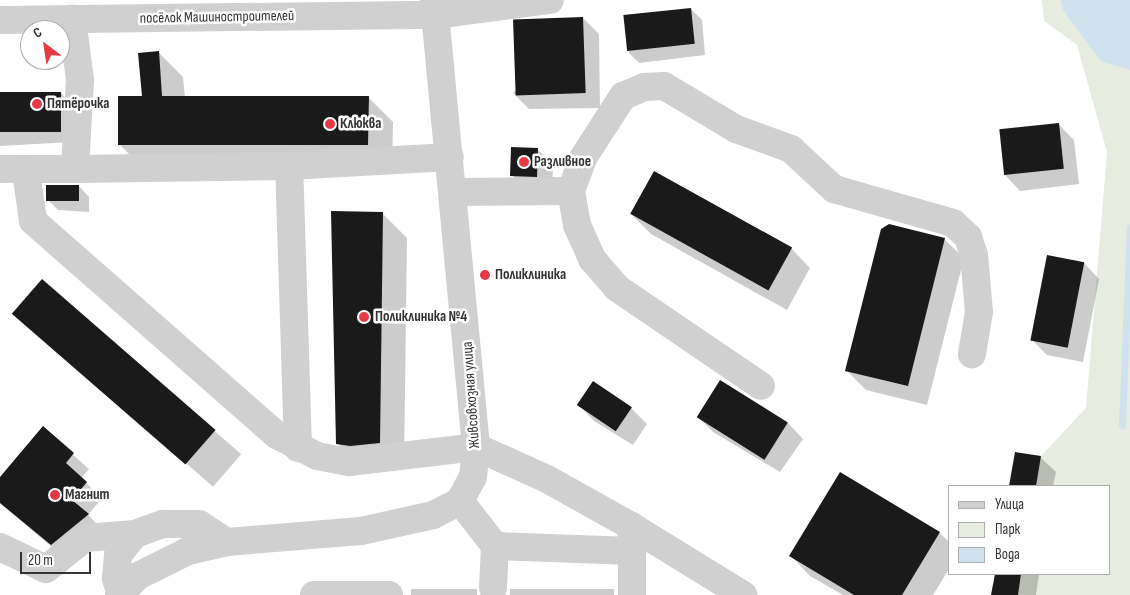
<!DOCTYPE html>
<html>
<head>
<meta charset="utf-8">
<style>
  body { margin:0 }
  #map { position:relative; width:1130px; height:595px; overflow:hidden; background:#fff; font-family:"Sofia Sans Condensed",sans-serif }
  div>[style] { position:absolute }
  [style*='--x'] { left:calc(var(--x)*1px); top:calc(var(--y)*1px); width:calc(var(--w)*1px); rotate:calc(var(--a)*1deg) }
  .green>* { inset:0; background:#e6ecdf }
  .water>* { inset:0; background:#cfe2ee }
  .shadow>* { inset:0; background:#0003; transform-origin:0 0 }
  .stream>* { height:7px; margin:-3.5px; padding:0 3.5px; transform-origin:3.5px; border-radius:3.5px; background:#cfe2ee }
  .building>* { inset:0; background:#1a1a1a; transform-origin:0 0 }
  .minor>* { height:28px; margin:-14px; padding:0 14px; transform-origin:14px; border-radius:14px; background:#d0d0d0 }
  .dots>* { width:14px; height:14px; translate:-50% -50%; box-sizing:border-box; border:2px solid #fff; border-radius:50% }
  span { translate:-50% -50%; white-space:nowrap; text-align:center; line-height:1.15; -webkit-text-stroke:5px #fff; paint-order:stroke }
  .street-label { font-size:15px; color:#333 }
  .poi-label { font-size:15px; color:#333; font-weight:700 }
  .left { translate:0 -50%; text-align:left }
  .legend { position:absolute; left:948px; top:485px; width:162px; height:90px; box-sizing:border-box; background:#fff; border:1px solid #adadad; margin:0; padding:6px 9px; list-style:none; font-size:15px; color:#333 }
  .legend li { display:flex; align-items:center; gap:10px; height:25px }
  .legend b { width:25px; border:1px solid #adadad }
  .north { position:absolute; left:20px; top:20px; width:50px; height:50px; box-sizing:border-box; background:#fff; border:1px solid #adadad; border-radius:50%; rotate:329deg; font-size:14px; font-weight:700; line-height:20px; text-align:center; color:#333 }
  .north::after { content:''; display:block; margin:auto; width:18px; height:22px; background:#e63946; clip-path:polygon(50% 0,100% 100%,50% 72%,0 100%) }
  .scale { position:absolute; left:20px; top:552px; width:71px; height:22px; box-sizing:border-box; border:2px solid #333; border-top:0; padding-left:6px; font-size:15px; line-height:18px; white-space:nowrap; color:#333; -webkit-text-stroke:4px #fff; paint-order:stroke }
</style>
</head>
<body>
<div id="map">
  <div class="green">
    <div style="clip-path:polygon(1042px 0,1130px 0,1130px 595px,1018px 595px,1021px 574px,1109px 574px,1109px 486px,1036px 486px,1041px 456px,1086px 408px,1107px 152px,1077px 45px,1044px 21px)"></div>
  </div>
  <div class="water">
    <div style="clip-path:polygon(1061px 0,1130px 0,1130px 70px,1101px 61px,1063px 10px)"></div>
  </div>
  <div class="shadow">
    <div style="clip-path:polygon(691px 9px,702px 20px,705px 55px,639px 63px,628px 52px)"></div>
    <div style="clip-path:polygon(583px 18px,599px 34px,600px 108px,529px 109px,513px 93px)"></div>
    <div style="clip-path:polygon(159px 53px,183px 77px,185px 97px,368px 97px,393px 122px,392px 169px,144px 169px,119px 144px,143px 97px)"></div>
    <div style="clip-path:polygon(61px 93px,72px 104px,72px 142px,0 146px,0 96px)"></div>
    <div style="clip-path:polygon(1058px 124px,1074px 140px,1079px 184px,1020px 191px,1005px 175px)"></div>
    <div style="clip-path:polygon(537px 149px,553px 164px,552px 191px,528px 191px,512px 175px)"></div>
    <div style="clip-path:polygon(79px 186px,89px 197px,89px 212px,58px 210px,47px 199px)"></div>
    <div style="clip-path:polygon(382px 213px,407px 238px,404px 467px,363px 468px,337px 443px)"></div>
    <div style="clip-path:polygon(631px 214px,791px 248px,810px 268px,787px 310px,651px 234px)"></div>
    <div style="clip-path:polygon(944px 239px,964px 258px,927px 405px,866px 390px,847px 371px)"></div>
    <div style="clip-path:polygon(1084px 263px,1099px 279px,1083px 362px,1047px 355px,1032px 340px)"></div>
    <div style="left:42px;top:281px;width:264px;height:43px;rotate:41deg"></div>
    <div style="clip-path:polygon(720px 382px,788px 423px,803px 439px,780px 472px,713px 432px,698px 417px)"></div>
    <div style="clip-path:polygon(593px 383px,631px 408px,647px 424px,633px 445px,594px 421px,579px 405px)"></div>
    <div style="clip-path:polygon(43px 428px,89px 469px,81px 478px,102px 498px,88px 515px,103px 530px,67px 560px,0 503px,0 479px)"></div>
    <div style="clip-path:polygon(1016px 453px,1040px 457px,1056px 472px,1053px 486px,1010px 486px)"></div>
    <div style="clip-path:polygon(940px 533px,949px 542px,949px 569px,933px 595px,843px 595px,810px 576px,791px 556px)"></div>
    <div style="clip-path:polygon(996px 574px,1039px 574px,1036px 595px,992px 595px)"></div>
    <div style="left:411px;top:589px;width:66px;height:6px"></div>
    <div style="left:510px;top:589px;width:104px;height:6px"></div>
  </div>
  <div class="stream">
    <div style="--x:1122;--y:425;--w:198;--a:-87.7"></div>
  </div>
  <div class="building">
    <div style="left:691px;top:8px;width:36px;height:68px;rotate:84deg"></div>
    <div style="left:583px;top:17px;width:76px;height:70px;rotate:88deg"></div>
    <div style="clip-path:polygon(159px 51px,162px 96px,369px 96px,368px 145px,118px 145px,118px 96px,142px 96px,138px 53px)"></div>
    <div style="left:61px;top:92px;width:40px;height:61px;rotate:90deg"></div>
    <div style="left:1059px;top:123px;width:46px;height:60px;rotate:84deg"></div>
    <div style="left:511px;top:147px;width:27px;height:29px;rotate:2deg"></div>
    <div style="left:654px;top:171px;width:158px;height:49px;rotate:29deg"></div>
    <div style="left:46px;top:185px;width:33px;height:16px"></div>
    <div style="clip-path:polygon(331px 211px,383px 212px,380px 443px,350px 446px,336px 444px)"></div>
    <div style="clip-path:polygon(889px 224px,945px 238px,908px 386px,845px 371px,881px 229px)"></div>
    <div style="left:1047px;top:255px;width:38px;height:87px;rotate:11deg"></div>
    <div style="left:42px;top:279px;width:230px;height:46px;rotate:41deg"></div>
    <div style="left:720px;top:380px;width:80px;height:44px;rotate:32deg"></div>
    <div style="left:593px;top:381px;width:47px;height:29px;rotate:34deg"></div>
    <div style="clip-path:polygon(43px 426px,74px 453px,66px 463px,87px 482px,72px 500px,89px 514px,51px 545px,0 503px,0 477px)"></div>
    <div style="clip-path:polygon(1015px 452px,1041px 456px,1036px 486px,1009px 486px)"></div>
    <div style="clip-path:polygon(840px 472px,940px 532px,902px 595px,854px 595px,789px 556px)"></div>
    <div style="clip-path:polygon(995px 574px,1021px 574px,1018px 595px,991px 595px)"></div>
  </div>
  <div class="minor">
    <div style="--x:0;--y:20;--w:434;--a:-0.7"></div>
    <div style="--x:434;--y:15;--w:117;--a:-7.4"></div>
    <div style="--x:0;--y:169;--w:75;--a:0"></div>
    <div style="--x:75;--y:169;--w:89;--a:-86.8"></div>
    <div style="--x:80;--y:80;--w:62;--a:-97.5"></div>
    <div style="--x:75;--y:169;--w:214;--a:-0.8"></div>
    <div style="--x:26;--y:171;--w:50;--a:82"></div>
    <div style="--x:33;--y:221;--w:325;--a:41.3"></div>
    <div style="--x:277;--y:435;--w:45;--a:27.7"></div>
    <div style="--x:317;--y:456;--w:33;--a:11"></div>
    <div style="--x:349;--y:462;--w:128;--a:-6.7"></div>
    <div style="--x:476;--y:447;--w:78;--a:24.3"></div>
    <div style="--x:547;--y:479;--w:96;--a:29.2"></div>
    <div style="--x:631;--y:526;--w:132;--a:31.6"></div>
    <div style="--x:571;--y:191;--w:35;--a:80"></div>
    <div style="--x:577;--y:225;--w:37;--a:66"></div>
    <div style="--x:592;--y:259;--w:38;--a:49"></div>
    <div style="--x:617;--y:288;--w:174;--a:34.2"></div>
    <div style="--x:454;--y:192;--w:117;--a:-0.5"></div>
    <div style="--x:571;--y:191;--w:35;--a:-70"></div>
    <div style="--x:583;--y:158;--w:74;--a:-57.2"></div>
    <div style="--x:623;--y:96;--w:23;--a:-23"></div>
    <div style="--x:644;--y:87;--w:20;--a:-3"></div>
    <div style="--x:664;--y:86;--w:84;--a:30.8"></div>
    <div style="--x:736;--y:129;--w:59;--a:20"></div>
    <div style="--x:791;--y:149;--w:59;--a:42.9"></div>
    <div style="--x:834;--y:189;--w:124;--a:15.9"></div>
    <div style="--x:953;--y:223;--w:21;--a:43"></div>
    <div style="--x:968;--y:237;--w:19;--a:72"></div>
    <div style="--x:974;--y:255;--w:57;--a:85"></div>
    <div style="--x:979;--y:312;--w:43;--a:99.5"></div>
    <div style="--x:298;--y:448;--w:282;--a:-91.8"></div>
    <div style="--x:289;--y:166;--w:161;--a:-3.2"></div>
    <div style="--x:460;--y:501;--w:57;--a:52.1"></div>
    <div style="--x:495;--y:546;--w:42;--a:92.7"></div>
    <div style="--x:495;--y:546;--w:137;--a:2.1"></div>
    <div style="--x:632;--y:551;--w:25;--a:-92"></div>
    <div style="--x:0;--y:547;--w:51;--a:25.6"></div>
    <div style="--x:46;--y:569;--w:50;--a:-38.5"></div>
    <div style="--x:85;--y:538;--w:50;--a:-4.6"></div>
    <div style="--x:135;--y:534;--w:30;--a:-20"></div>
    <div style="--x:163;--y:524;--w:36;--a:0"></div>
    <div style="--x:199;--y:524;--w:33;--a:33"></div>
    <div style="--x:632;--y:551;--w:44;--a:90"></div>
    <div style="--x:120;--y:593;--w:16;--a:-105"></div>
    <div style="--x:116;--y:578;--w:23;--a:-85"></div>
    <div style="--x:118;--y:555;--w:27;--a:-51"></div>
    <div style="--x:119;--y:595;--w:27;--a:-45"></div>
    <div style="--x:138;--y:576;--w:56;--a:-26.6"></div>
    <div style="--x:188;--y:551;--w:40;--a:-13"></div>
    <div style="--x:227;--y:542;--w:134;--a:-4.7"></div>
    <div style="--x:361;--y:531;--w:74;--a:-12.5"></div>
    <div style="--x:433;--y:515;--w:30;--a:-27"></div>
    <div style="--x:460;--y:501;--w:27;--a:-62"></div>
    <div style="--x:473;--y:477;--w:30;--a:-84"></div>
    <div style="--x:476;--y:447;--w:449;--a:-95.4"></div>
    <div style="--x:314;--y:595;--w:75;--a:0"></div>
  </div>
  <div class="dots">
    <div style="left:37px;top:104px;background:#e63946"></div>
    <div style="left:330px;top:124px;background:#e63946"></div>
    <div style="left:524px;top:162px;background:#e63946"></div>
    <div style="left:485px;top:275px;background:#e63946"></div>
    <div style="left:364px;top:317px;background:#e63946"></div>
    <div style="left:55px;top:495px;background:#e63946"></div>
  </div>
  <div class="street-label">
    <span style="left:217px;top:17px;rotate:-1deg">посёлок Машиностроителей</span>
    <span style="left:471px;top:395px;rotate:-94deg">Живсовхозная улица</span>
  </div>
  <div class="poi-label">
    <span class="left" style="left:47px;top:104px">Пятёрочка</span>
    <span class="left" style="left:340px;top:124px">Клюква</span>
    <span class="left" style="left:534px;top:162px">Разливное</span>
    <span class="left" style="left:495px;top:275px">Поликлиника</span>
    <span class="left" style="left:375px;top:317px">Поликлиника №4</span>
    <span class="left" style="left:65px;top:495px">Магнит</span>
  </div>
  <ul class="legend">
  <li><b style="height:6px;background:#d0d0d0"></b>Улица</li>
  <li><b style="height:14px;background:#e6ecdf"></b>Парк</li>
  <li><b style="height:14px;background:#cfe2ee"></b>Вода</li>
  </ul>
  <div class="north">С</div>
  <div class="scale">20 m</div>
</div>
</body>
</html>
